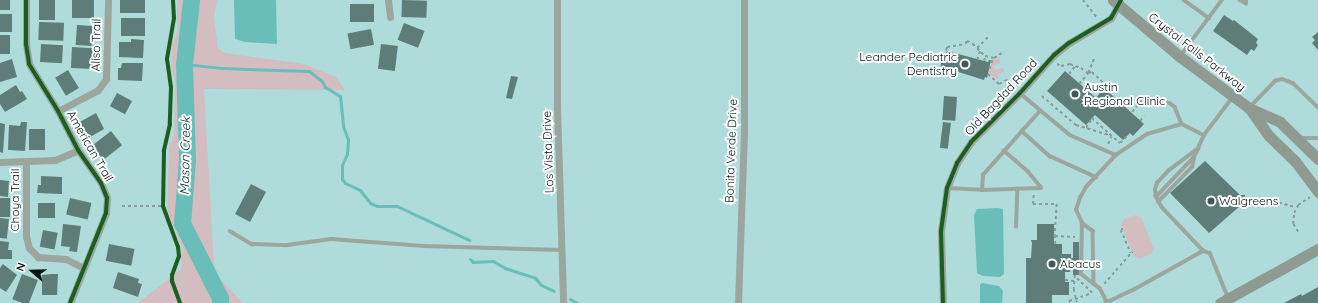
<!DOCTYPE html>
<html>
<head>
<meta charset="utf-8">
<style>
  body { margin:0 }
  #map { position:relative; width:1318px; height:303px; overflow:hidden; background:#afdcda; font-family:Quicksand,sans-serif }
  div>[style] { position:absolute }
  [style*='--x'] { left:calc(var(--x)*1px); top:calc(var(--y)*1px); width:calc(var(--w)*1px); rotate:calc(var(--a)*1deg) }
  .green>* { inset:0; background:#d3bdc1 }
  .water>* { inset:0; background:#69beba }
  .stream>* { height:3px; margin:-1.5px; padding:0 1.5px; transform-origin:1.5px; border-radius:1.5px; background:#69beba }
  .river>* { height:17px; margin:-8.5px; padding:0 8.5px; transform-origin:8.5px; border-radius:8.5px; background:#69beba }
  .building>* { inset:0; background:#5e7c78; transform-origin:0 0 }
  .path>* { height:1.5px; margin-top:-0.75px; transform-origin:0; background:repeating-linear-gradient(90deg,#8a9a95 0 3px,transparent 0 6px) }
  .lane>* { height:3.5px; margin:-1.75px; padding:0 1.75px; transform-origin:1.75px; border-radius:1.75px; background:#9ba69e }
  .street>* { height:7px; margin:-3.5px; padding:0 3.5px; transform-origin:3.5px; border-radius:3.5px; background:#9ba69e }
  .secondary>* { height:11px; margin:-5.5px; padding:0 5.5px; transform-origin:5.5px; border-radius:5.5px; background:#8f9b92 }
  .cycleway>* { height:4px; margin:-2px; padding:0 2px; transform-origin:2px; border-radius:2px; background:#1b5e20 }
  .dots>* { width:11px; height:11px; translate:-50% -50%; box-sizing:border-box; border:2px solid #fefefe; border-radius:50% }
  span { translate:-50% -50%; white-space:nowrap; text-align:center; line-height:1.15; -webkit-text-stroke:4px #fefefe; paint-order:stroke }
  .street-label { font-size:12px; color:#001413 }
  .poi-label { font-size:12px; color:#001413 }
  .right { translate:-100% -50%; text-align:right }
  .left { translate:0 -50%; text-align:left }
  .water-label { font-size:13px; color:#003231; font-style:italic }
  .north { position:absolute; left:12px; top:251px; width:40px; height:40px; -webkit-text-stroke:3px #fefefe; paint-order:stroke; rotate:290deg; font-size:11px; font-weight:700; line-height:16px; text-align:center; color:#001413 }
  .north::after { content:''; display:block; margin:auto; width:14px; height:18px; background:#001413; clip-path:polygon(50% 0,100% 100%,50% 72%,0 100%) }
</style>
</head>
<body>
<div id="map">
  <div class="green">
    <div style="clip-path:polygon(177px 0,217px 0,214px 17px,218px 48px,225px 53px,304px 64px,336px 77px,345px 90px,204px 89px,214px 266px,219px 278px,243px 303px,138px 303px,181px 269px,182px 247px,167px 212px,169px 147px,174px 136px,175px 84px,171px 66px,172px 45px,177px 33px)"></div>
    <div style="clip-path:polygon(999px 57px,1000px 63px,993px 66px,995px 70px,1003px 68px,1004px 72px,997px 75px,999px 80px,988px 74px,993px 60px)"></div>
    <div style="clip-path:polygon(1136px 215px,1141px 217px,1154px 249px,1151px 254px,1139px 259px,1134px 256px,1121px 225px,1124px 219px)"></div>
  </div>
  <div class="water">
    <div style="clip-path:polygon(234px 0,276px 0,277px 44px,245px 42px,235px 39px)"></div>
    <div style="clip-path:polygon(998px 208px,1003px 209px,1004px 274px,1000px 277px,983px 276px,977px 273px,974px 215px,977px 209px)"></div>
    <div style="clip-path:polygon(982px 283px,999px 286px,1003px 291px,1002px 303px,980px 303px,980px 285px)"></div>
  </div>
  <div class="stream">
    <div style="--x:184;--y:64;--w:37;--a:6"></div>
    <div style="--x:221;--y:68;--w:88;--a:2"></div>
    <div style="--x:309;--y:71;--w:16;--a:38"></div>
    <div style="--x:322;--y:81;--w:7;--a:63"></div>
    <div style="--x:325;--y:87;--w:17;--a:31"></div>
    <div style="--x:340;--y:96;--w:30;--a:84"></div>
    <div style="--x:343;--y:126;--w:15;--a:70"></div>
    <div style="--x:348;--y:140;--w:14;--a:94"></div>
    <div style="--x:347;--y:154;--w:12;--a:114"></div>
    <div style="--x:342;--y:165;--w:14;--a:90"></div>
    <div style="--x:342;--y:179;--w:5;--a:53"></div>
    <div style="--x:345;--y:183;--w:17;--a:25"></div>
    <div style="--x:360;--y:190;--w:16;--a:52"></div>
    <div style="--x:370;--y:203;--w:8;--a:23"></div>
    <div style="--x:377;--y:206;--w:20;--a:0"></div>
    <div style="--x:397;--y:206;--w:80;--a:25.3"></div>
    <div style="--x:470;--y:259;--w:4;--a:45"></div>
    <div style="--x:473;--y:262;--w:20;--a:-3"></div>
    <div style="--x:493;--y:261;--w:14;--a:30"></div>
    <div style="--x:505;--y:268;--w:32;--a:18"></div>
    <div style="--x:535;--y:278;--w:9;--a:49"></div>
    <div style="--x:541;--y:285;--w:14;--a:25"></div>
    <div style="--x:570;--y:299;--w:8;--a:30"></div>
  </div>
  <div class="river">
    <div style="--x:191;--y:0;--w:64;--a:96.2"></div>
    <div style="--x:184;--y:64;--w:96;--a:88.2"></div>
    <div style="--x:187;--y:160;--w:63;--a:94.5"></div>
    <div style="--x:182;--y:223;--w:84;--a:63.1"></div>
    <div style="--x:220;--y:298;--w:5;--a:90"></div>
  </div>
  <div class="building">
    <div style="left:0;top:0;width:10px;height:10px"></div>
    <div style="left:39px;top:0;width:16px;height:20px"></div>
    <div style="left:72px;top:0;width:22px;height:18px"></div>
    <div style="left:120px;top:0;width:25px;height:13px"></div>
    <div style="left:402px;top:0;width:25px;height:17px;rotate:2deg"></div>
    <div style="left:350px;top:4px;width:24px;height:18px"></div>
    <div style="left:0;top:14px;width:12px;height:18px"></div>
    <div style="clip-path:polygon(1224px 15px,1233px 21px,1234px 20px,1258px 39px,1256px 43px,1258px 45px,1254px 51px,1251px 49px,1247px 55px,1213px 31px)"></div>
    <div style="left:121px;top:18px;width:24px;height:18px"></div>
    <div style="left:39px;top:22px;width:25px;height:18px;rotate:2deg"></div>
    <div style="left:404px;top:23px;width:22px;height:18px;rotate:21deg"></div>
    <div style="left:77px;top:25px;width:16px;height:20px;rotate:4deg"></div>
    <div style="left:371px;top:29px;width:16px;height:24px;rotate:79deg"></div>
    <div style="clip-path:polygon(1318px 32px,1318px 50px,1312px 43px,1315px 40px,1312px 37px)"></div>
    <div style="left:0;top:35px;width:10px;height:19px"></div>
    <div style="clip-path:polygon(131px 39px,144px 40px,143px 58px,119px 57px,119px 42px,131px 42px)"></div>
    <div style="left:41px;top:44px;width:22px;height:18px;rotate:3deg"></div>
    <div style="left:381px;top:44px;width:17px;height:25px;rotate:7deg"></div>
    <div style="left:72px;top:47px;width:22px;height:21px;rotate:3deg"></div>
    <div style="clip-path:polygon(947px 51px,988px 62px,989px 60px,991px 60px,987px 78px,985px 77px,984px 80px,949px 69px,948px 72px,941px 70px,941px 62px,943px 62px)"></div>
    <div style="clip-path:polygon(12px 59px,17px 77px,0 82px,0 63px)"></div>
    <div style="clip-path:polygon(122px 63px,143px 63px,142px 81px,118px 80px,118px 68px,121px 68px)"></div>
    <div style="left:68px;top:70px;width:21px;height:15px;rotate:59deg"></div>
    <div style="clip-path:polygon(1065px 71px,1096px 98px,1104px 88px,1144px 124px,1133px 136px,1130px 133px,1123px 140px,1095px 115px,1086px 125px,1047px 91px)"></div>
    <div style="clip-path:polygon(511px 76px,518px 77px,512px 99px,506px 98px)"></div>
    <div style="clip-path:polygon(16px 85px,20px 92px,22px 91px,27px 99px,5px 112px,0 104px,0 95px)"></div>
    <div style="left:117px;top:93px;width:17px;height:15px;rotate:28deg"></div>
    <div style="left:944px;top:96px;width:13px;height:24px;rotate:4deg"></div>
    <div style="clip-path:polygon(96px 113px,104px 129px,83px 141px,79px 132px,82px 131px,78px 123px)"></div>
    <div style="clip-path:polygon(21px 122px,27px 122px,25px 151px,8px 150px,9px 125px,20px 126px)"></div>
    <div style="left:943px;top:122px;width:8px;height:26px;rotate:7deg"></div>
    <div style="clip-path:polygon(0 123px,5px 124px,3px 153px,0 152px)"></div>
    <div style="left:29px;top:129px;width:16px;height:21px"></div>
    <div style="left:111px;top:131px;width:18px;height:24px;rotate:52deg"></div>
    <div style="clip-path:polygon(1205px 161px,1240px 195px,1245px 195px,1244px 206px,1240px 206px,1209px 233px,1170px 193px)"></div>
    <div style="clip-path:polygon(41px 176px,62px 177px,62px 194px,37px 193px,38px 185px,41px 185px)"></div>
    <div style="clip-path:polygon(0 180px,9px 181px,8px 197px,0 196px)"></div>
    <div style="left:251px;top:184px;width:17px;height:34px;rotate:28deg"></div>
    <div style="left:0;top:198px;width:10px;height:19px"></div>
    <div style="left:70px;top:198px;width:22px;height:17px;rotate:13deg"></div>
    <div style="left:38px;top:203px;width:17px;height:15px"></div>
    <div style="left:0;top:218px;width:9px;height:20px;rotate:6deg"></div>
    <div style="clip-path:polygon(63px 224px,81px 226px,77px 252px,69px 251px,70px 247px,61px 246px)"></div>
    <div style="clip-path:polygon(1037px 224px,1054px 224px,1054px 244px,1062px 244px,1062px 254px,1071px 254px,1071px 258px,1073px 258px,1073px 242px,1079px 242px,1079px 275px,1073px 275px,1073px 269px,1070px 269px,1070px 272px,1065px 272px,1065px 282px,1069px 282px,1069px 295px,1052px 295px,1052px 303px,1026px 303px,1026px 258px,1031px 258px,1032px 243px,1031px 240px,1037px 240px)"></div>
    <div style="left:43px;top:230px;width:15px;height:17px;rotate:11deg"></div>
    <div style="clip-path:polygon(0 241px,9px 242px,8px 250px,12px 250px,12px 259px,0 259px)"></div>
    <div style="left:109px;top:244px;width:26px;height:17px;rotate:11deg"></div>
    <div style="clip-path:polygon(3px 264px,17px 275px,6px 292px,0 288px,0 268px)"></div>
    <div style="clip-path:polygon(118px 272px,139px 279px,138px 283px,142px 284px,138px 297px,113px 288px)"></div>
    <div style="left:22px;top:274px;width:17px;height:27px;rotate:21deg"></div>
    <div style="clip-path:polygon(51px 274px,58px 274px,57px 295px,42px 295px,42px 275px)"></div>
    <div style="clip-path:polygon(1318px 287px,1318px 303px,1284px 303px,1301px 294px,1302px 296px)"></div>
  </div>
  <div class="path">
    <div style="--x:1083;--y:0;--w:22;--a:51"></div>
    <div style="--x:977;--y:48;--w:16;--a:-45"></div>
    <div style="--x:977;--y:60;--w:9;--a:-72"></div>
    <div style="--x:984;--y:61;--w:5;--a:-79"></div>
    <div style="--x:942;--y:62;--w:16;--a:-72"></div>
    <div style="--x:947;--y:47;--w:18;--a:-9"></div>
    <div style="--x:965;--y:44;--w:4;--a:-56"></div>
    <div style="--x:967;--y:41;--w:7;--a:27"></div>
    <div style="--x:973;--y:44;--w:17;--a:45"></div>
    <div style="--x:985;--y:56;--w:9;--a:13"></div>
    <div style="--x:994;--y:58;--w:9;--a:-32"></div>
    <div style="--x:1057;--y:64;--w:4;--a:27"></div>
    <div style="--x:1061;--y:66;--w:9;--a:-13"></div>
    <div style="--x:1070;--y:64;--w:12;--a:20"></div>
    <div style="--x:1081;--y:68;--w:9;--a:36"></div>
    <div style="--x:1088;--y:73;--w:4;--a:-14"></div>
    <div style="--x:1092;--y:72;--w:19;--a:43"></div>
    <div style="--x:989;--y:69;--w:12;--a:-70"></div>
    <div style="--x:988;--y:74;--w:15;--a:42"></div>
    <div style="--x:999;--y:84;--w:9;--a:-27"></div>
    <div style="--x:1007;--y:80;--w:7;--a:63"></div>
    <div style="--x:1069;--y:74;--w:10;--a:-53"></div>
    <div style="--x:1079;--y:84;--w:14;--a:-51"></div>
    <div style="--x:1088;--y:73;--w:16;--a:-68"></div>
    <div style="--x:1042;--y:96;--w:45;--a:40.5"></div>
    <div style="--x:1076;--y:125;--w:37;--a:17"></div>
    <div style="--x:1132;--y:112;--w:16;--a:-52"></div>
    <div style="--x:1140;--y:121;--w:6;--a:-51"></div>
    <div style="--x:1086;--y:128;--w:12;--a:-59"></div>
    <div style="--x:1092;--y:118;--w:38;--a:42"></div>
    <div style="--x:1120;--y:143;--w:10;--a:-45"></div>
    <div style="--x:1108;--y:144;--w:8;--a:-67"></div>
    <div style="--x:1034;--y:195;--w:9;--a:96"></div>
    <div style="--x:1033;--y:204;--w:24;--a:0"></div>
    <div style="--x:1057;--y:204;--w:32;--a:94"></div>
    <div style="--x:1055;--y:236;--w:20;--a:3"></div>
    <div style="--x:1273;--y:201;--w:24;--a:15"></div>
    <div style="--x:122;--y:206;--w:41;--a:0"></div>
    <div style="--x:1123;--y:229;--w:2;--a:153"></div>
    <div style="--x:1121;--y:230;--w:25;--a:67"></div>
    <div style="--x:1298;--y:232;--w:9;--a:-122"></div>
    <div style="--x:1293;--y:224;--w:11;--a:-85"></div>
    <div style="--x:1294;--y:213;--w:9;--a:-63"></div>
    <div style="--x:1298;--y:205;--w:14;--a:-34"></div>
    <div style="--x:1055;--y:244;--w:8;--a:-90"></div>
    <div style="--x:1075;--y:275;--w:14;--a:94"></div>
    <div style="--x:1074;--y:289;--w:14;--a:78"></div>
    <div style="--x:1065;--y:280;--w:9;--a:6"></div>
    <div style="--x:1104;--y:284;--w:43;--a:-48.8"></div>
    <div style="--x:1070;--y:303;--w:2;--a:-117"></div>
    <div style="--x:1069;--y:301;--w:24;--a:-19"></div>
    <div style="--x:1092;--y:293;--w:22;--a:-137"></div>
  </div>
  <div class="lane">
    <div style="--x:1184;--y:0;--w:31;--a:36"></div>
    <div style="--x:1240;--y:0;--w:7;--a:27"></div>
    <div style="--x:1246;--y:3;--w:3;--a:-90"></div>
    <div style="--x:1181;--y:55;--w:69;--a:-53.3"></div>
    <div style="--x:1020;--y:93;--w:65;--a:40"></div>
    <div style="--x:1070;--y:135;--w:50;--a:23.5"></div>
    <div style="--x:1116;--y:155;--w:37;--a:-34"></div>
    <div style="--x:1147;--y:134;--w:36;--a:-16"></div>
    <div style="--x:1149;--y:99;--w:21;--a:11"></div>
    <div style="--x:1170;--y:103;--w:6;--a:39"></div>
    <div style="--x:1175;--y:107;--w:18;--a:68"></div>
    <div style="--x:1182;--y:124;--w:25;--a:27"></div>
    <div style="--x:1251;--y:106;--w:35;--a:-46"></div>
    <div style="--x:1275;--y:81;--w:7;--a:-16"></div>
    <div style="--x:1282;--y:79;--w:12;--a:20"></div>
    <div style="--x:1293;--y:83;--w:35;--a:44"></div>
    <div style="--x:1022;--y:131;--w:27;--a:-48"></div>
    <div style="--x:1301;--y:138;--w:17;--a:0"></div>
    <div style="--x:947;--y:188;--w:35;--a:3"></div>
    <div style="--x:982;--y:190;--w:15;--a:-86"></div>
    <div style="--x:983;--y:175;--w:59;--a:-48.4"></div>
    <div style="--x:1022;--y:131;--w:38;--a:42"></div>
    <div style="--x:1050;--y:156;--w:51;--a:24.5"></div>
    <div style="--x:982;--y:190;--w:59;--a:-1.9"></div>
    <div style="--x:1041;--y:188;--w:21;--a:-129"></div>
    <div style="--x:1028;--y:172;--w:32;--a:-139"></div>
    <div style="--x:1156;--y:197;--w:55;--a:-46.5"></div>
    <div style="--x:1194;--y:157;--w:9;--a:-63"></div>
    <div style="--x:1158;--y:202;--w:49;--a:-45.8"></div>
    <div style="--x:1192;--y:167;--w:9;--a:-77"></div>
    <div style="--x:1082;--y:223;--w:14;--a:36"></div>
    <div style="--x:1093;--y:231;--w:53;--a:88.9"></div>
    <div style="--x:1016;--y:227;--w:38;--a:-88"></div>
    <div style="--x:230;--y:231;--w:26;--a:31"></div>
    <div style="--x:252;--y:244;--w:35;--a:2"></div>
    <div style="--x:287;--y:245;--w:44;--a:-7.8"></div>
    <div style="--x:331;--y:239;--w:93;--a:4.3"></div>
    <div style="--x:424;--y:246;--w:137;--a:1.7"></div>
    <div style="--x:1228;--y:298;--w:48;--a:-112.2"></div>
    <div style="--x:1210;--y:254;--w:8;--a:-157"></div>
    <div style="--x:1203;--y:251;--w:59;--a:-133.6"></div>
    <div style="--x:1162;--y:208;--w:13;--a:-119"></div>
    <div style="--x:1156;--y:197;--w:7;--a:-98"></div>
    <div style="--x:1155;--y:190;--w:7;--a:-74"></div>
    <div style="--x:1157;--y:183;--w:16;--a:-47"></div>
    <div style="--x:1168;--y:171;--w:38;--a:-37"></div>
    <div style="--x:1198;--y:148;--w:14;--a:-65"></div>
    <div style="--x:1204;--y:135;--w:48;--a:-52.7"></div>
    <div style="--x:1105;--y:303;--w:31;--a:-25"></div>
    <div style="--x:1133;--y:290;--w:80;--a:-29.1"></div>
    <div style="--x:1107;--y:303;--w:16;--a:-117"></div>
    <div style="--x:1100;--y:289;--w:24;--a:-142"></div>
    <div style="--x:1081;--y:274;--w:51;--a:-88.9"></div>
    <div style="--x:1082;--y:223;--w:14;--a:-115"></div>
    <div style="--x:1076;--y:210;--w:13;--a:-72"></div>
    <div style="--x:1080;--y:198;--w:13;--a:-61"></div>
    <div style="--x:1086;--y:187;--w:44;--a:-46.8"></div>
  </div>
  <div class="street">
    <div style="--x:26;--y:0;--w:44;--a:90"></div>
    <div style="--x:26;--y:44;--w:20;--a:81"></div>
    <div style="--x:29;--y:64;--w:55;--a:58.3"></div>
    <div style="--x:58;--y:111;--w:44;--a:62.9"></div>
    <div style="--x:78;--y:150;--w:40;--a:55.1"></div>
    <div style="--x:101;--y:183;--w:16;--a:68"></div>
    <div style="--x:107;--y:198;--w:15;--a:94"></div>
    <div style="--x:106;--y:213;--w:97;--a:111.8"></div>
    <div style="--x:388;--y:0;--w:17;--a:83"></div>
    <div style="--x:557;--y:0;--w:107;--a:90"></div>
    <div style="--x:557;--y:107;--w:196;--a:88.2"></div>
    <div style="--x:58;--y:111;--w:45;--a:-27.7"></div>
    <div style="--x:98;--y:90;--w:14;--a:-54"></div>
    <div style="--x:106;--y:79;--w:79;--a:-88.5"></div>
    <div style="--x:0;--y:162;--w:55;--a:-2.1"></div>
    <div style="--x:55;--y:160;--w:25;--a:-23"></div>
    <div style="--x:26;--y:162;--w:74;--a:90"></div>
    <div style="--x:26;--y:236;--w:12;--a:76"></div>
    <div style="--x:29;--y:248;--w:13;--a:45"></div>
    <div style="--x:38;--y:257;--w:28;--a:4"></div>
    <div style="--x:66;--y:259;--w:20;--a:27"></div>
    <div style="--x:738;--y:303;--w:171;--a:-88"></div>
    <div style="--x:744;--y:132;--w:132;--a:-90"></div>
    <div style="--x:943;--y:303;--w:72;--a:-91.6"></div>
    <div style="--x:941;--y:231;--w:43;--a:-82.1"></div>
    <div style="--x:947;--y:188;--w:27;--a:-68"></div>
    <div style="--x:957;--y:163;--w:25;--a:-56"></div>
    <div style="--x:971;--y:142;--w:69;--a:-45"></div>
    <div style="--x:1020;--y:93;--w:51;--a:-48.2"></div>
    <div style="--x:1054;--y:55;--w:19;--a:-39"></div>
    <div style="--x:1069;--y:43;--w:49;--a:-30.8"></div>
    <div style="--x:1111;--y:18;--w:18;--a:-61"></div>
  </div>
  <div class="secondary">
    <div style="--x:1113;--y:0;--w:87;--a:40.3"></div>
    <div style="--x:1179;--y:56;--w:87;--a:36.6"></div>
    <div style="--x:1249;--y:108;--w:34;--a:24"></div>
    <div style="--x:1280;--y:122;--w:53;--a:44.2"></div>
    <div style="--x:1250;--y:109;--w:33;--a:55"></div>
    <div style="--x:1269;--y:136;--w:36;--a:44"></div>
    <div style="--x:1295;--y:161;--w:39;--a:53"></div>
    <div style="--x:1220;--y:303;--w:112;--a:-28.9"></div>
  </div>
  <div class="cycleway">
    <div style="--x:26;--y:0;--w:44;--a:90"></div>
    <div style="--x:26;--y:44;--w:20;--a:81"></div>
    <div style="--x:29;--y:64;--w:55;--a:58.3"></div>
    <div style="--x:58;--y:111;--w:44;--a:62.9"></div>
    <div style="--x:78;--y:150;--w:40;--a:55.1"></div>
    <div style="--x:101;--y:183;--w:16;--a:68"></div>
    <div style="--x:107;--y:198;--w:15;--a:94"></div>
    <div style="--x:106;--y:213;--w:97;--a:111.8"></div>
    <div style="--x:173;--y:0;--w:18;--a:87"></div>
    <div style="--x:174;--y:18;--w:42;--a:99.7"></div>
    <div style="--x:167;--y:59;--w:28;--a:82"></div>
    <div style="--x:171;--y:87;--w:37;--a:92"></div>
    <div style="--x:170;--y:124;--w:28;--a:103"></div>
    <div style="--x:164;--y:151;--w:55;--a:91"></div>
    <div style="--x:163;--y:206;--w:44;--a:69.9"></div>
    <div style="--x:178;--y:247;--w:9;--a:84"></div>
    <div style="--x:179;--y:256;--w:20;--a:110"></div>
    <div style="--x:172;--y:275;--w:6;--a:90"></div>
    <div style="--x:172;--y:281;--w:23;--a:70"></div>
    <div style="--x:943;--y:303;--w:72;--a:-91.6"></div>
    <div style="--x:941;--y:231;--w:43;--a:-82.1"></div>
    <div style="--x:947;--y:188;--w:27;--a:-68"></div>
    <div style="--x:957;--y:163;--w:25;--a:-56"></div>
    <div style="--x:971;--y:142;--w:69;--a:-45"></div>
    <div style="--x:1020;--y:93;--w:51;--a:-48.2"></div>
    <div style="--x:1054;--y:55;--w:19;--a:-39"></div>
    <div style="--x:1069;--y:43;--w:49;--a:-30.8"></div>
    <div style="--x:1111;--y:18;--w:21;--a:-61"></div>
  </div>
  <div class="dots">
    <div style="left:965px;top:64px;background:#3d5a59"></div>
    <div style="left:1075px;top:94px;background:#3d5a59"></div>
    <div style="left:1211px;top:201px;background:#3d5a59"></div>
    <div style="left:1052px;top:264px;background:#3d5a59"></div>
  </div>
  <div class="street-label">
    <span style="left:96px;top:45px;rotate:-89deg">Aliso Trail</span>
    <span style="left:1197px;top:52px;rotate:38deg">Crystal Falls Parkway</span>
    <span style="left:1001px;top:97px;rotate:-47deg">Old Bagdad Road</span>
    <span style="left:90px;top:146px;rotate:60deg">American Trail</span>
    <span style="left:731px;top:151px;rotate:-88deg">Bonita Verde Drive</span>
    <span style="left:548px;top:152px;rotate:-92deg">Los Vista Drive</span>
    <span style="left:15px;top:200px;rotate:-90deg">Choya Trail</span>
  </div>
  <div class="poi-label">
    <span class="right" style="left:957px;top:64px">Leander Pediatric<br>Dentistry</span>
    <span class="left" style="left:1084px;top:94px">Austin<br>Regional Clinic</span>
    <span class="left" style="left:1219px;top:201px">Walgreens</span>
    <span class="left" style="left:1060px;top:264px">Abacus</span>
  </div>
  <div class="water-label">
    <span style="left:185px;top:156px;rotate:-89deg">Mason Creek</span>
  </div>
  <div class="north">N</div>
</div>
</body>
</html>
